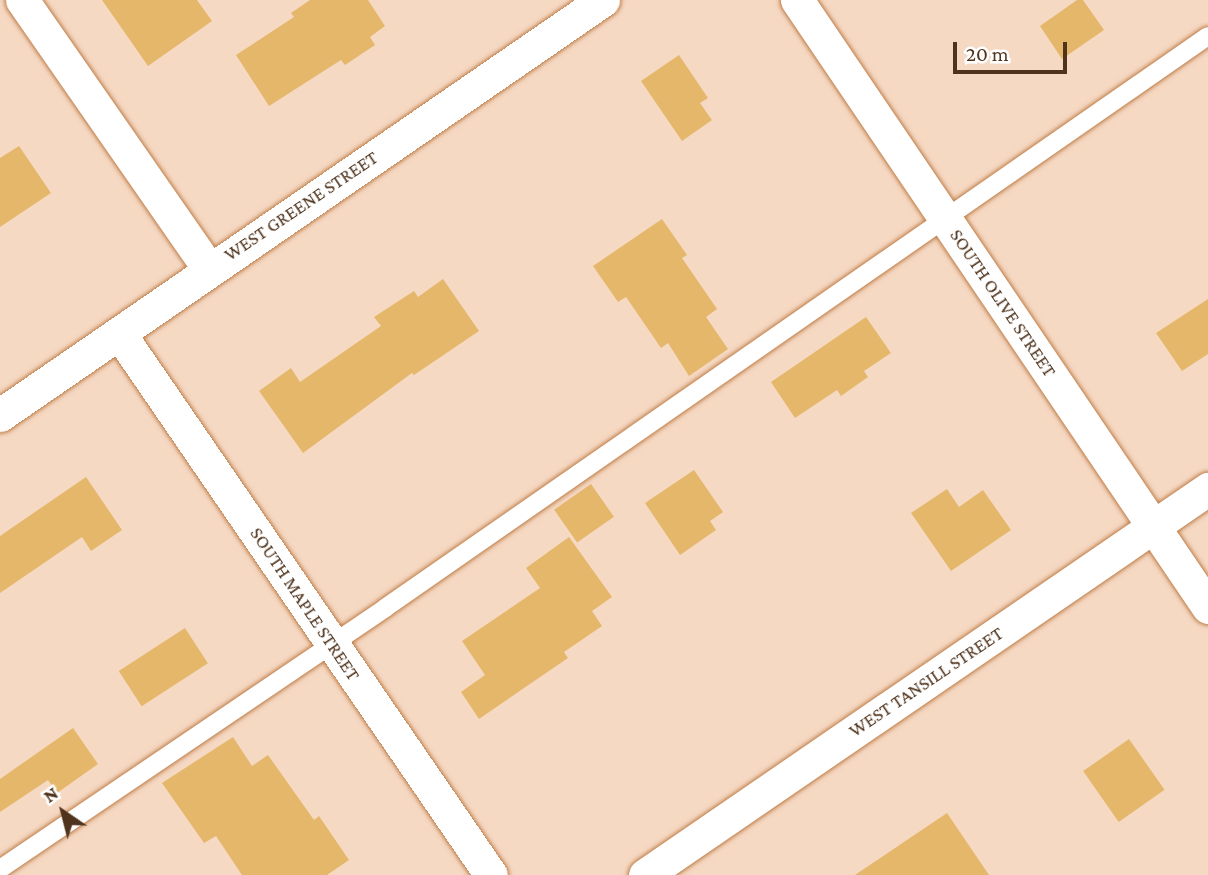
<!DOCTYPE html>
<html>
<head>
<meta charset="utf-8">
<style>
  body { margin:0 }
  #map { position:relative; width:1208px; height:875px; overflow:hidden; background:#f6d9c3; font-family:"Crimson Pro",serif }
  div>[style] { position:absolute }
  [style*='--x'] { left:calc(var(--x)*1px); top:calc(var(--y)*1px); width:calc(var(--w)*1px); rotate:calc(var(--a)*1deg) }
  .building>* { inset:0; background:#e5b76b; transform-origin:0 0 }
  .roads { filter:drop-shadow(0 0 2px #bf7d47) drop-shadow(0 0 2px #bf7d47) }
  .lane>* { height:18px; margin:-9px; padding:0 9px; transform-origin:9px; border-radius:9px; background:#fff }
  .street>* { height:33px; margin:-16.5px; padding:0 16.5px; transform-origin:16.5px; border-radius:16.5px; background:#fff }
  span { translate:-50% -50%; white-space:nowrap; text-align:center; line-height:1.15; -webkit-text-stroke:6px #fff; paint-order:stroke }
  .street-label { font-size:19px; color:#4f331c }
  .north { position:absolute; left:28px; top:777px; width:70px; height:70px; -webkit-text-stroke:5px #fff; paint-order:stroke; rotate:325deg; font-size:19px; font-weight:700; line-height:28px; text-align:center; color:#4f331c }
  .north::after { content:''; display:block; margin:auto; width:24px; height:32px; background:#4f331c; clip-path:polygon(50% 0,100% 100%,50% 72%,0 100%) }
  .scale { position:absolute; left:953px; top:42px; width:114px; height:32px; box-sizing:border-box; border:4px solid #4f331c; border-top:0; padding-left:9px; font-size:21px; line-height:24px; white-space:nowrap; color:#4f331c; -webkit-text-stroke:5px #fff; paint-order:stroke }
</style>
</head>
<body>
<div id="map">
  <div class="building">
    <div style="clip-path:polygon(102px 0,197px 0,212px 21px,148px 66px)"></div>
    <div style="clip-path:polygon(310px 0,368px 0,385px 26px,370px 37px,375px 45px,345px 65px,341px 60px,269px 106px,236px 55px,294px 17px,291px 13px)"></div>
    <div style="clip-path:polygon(1077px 0,1083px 0,1104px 30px,1062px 59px,1040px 26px)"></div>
    <div style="clip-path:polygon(679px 55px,708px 98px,700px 103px,712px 120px,682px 141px,641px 81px)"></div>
    <div style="clip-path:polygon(19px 146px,51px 193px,0 227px,0 158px)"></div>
    <div style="clip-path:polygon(662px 219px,687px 255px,682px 258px,717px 309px,706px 317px,728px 349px,689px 376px,668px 343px,661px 348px,626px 297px,618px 302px,593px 266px)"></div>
    <div style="clip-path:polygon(443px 279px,479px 331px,414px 375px,412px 373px,303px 453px,259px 391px,291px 368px,300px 382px,381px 326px,374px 317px,414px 291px,418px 297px)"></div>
    <div style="clip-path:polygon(1208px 299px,1208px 354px,1182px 371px,1156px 333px)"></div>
    <div style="clip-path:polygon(866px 317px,891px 353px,864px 371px,868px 377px,841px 396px,837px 390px,795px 418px,771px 382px)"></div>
    <div style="clip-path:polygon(694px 470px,723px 512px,710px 521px,716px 530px,680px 555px,645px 503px)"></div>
    <div style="clip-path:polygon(86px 477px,122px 530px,91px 551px,82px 537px,0 593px,0 536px)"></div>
    <div style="left:591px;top:484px;width:40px;height:45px;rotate:55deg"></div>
    <div style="clip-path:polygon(947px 489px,959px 507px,983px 490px,1011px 530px,951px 571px,911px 513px)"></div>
    <div style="clip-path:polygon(569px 537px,612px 597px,592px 611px,602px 626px,564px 652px,568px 658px,479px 719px,461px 692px,485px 675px,462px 641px,540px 588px,526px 568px)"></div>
    <div style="left:185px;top:628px;width:42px;height:79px;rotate:57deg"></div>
    <div style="clip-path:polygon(73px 728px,98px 764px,57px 793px,48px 780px,0 812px,0 779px)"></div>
    <div style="clip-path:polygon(233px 737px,252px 766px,268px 755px,314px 820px,319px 816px,349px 860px,327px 875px,242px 875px,216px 836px,204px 843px,162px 783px)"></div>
    <div style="left:1129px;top:739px;width:62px;height:56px;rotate:55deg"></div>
    <div style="clip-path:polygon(947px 813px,989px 875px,855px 875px)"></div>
  </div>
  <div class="roads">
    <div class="lane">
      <div style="--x:0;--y:869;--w:465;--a:-34.1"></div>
      <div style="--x:385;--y:608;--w:1002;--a:-34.8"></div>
    </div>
    <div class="street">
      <div style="--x:22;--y:0;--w:328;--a:55.2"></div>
      <div style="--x:797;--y:0;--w:733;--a:55.9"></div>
      <div style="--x:119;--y:333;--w:657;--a:55.54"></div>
      <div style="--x:0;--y:415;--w:732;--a:-34.54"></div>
      <div style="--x:645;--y:875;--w:683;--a:-34.44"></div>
    </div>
  </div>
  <div class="street-label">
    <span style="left:301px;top:206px;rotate:-34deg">WEST GREENE STREET</span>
    <span style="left:1003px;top:303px;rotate:56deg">SOUTH OLIVE STREET</span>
    <span style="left:305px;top:604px;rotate:56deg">SOUTH MAPLE STREET</span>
    <span style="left:926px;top:682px;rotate:-34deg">WEST TANSILL STREET</span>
  </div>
  <div class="north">N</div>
  <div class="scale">20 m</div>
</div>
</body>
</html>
